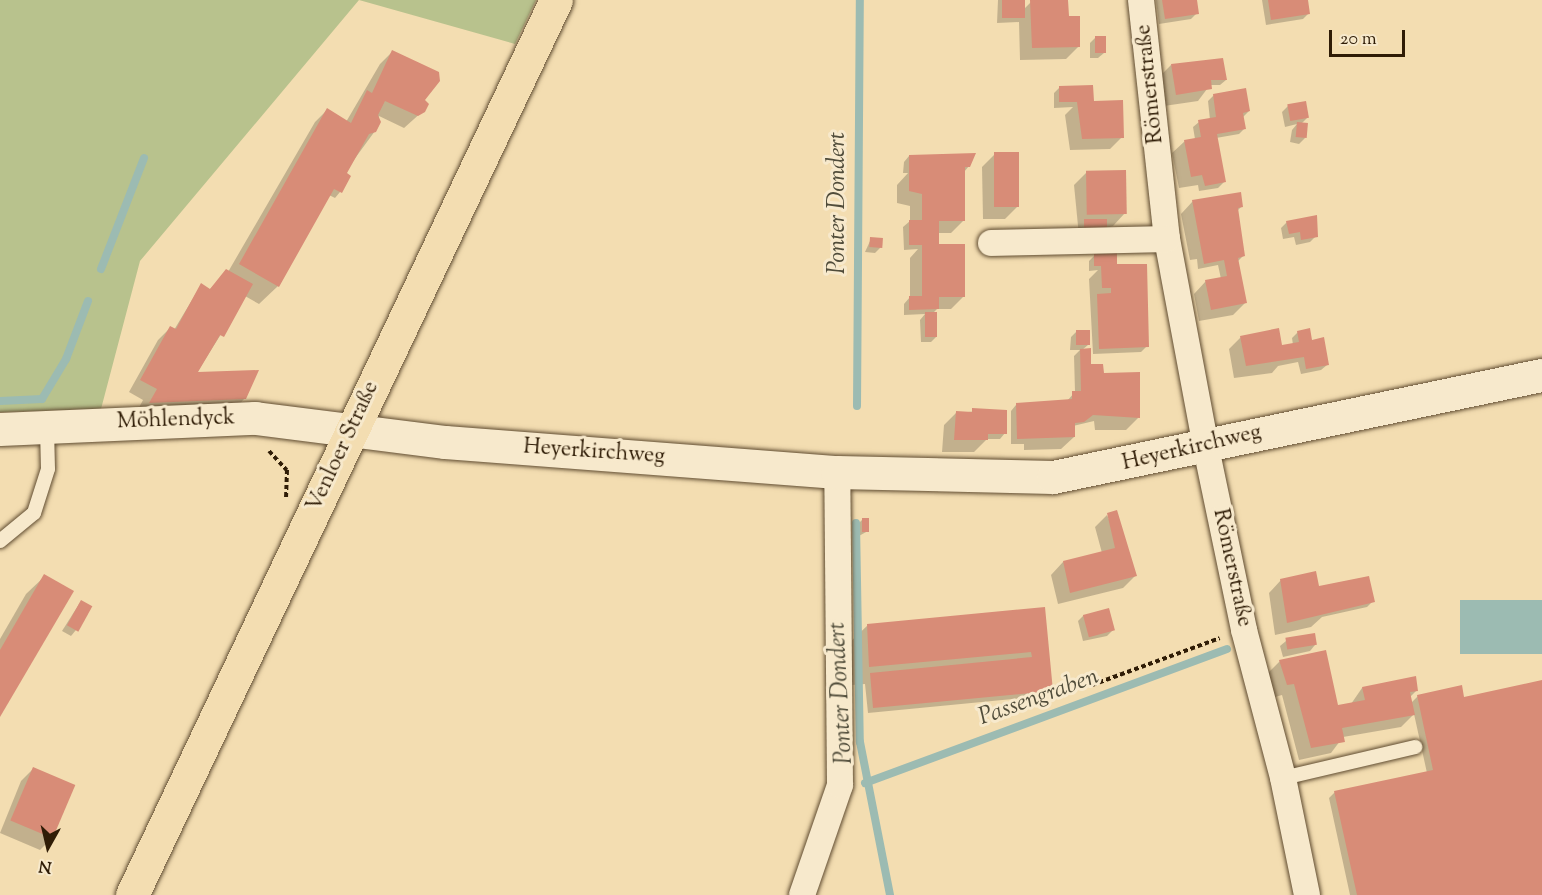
<!DOCTYPE html>
<html>
<head>
<meta charset="utf-8">
<style>
  body { margin:0 }
  #map { position:relative; width:1542px; height:895px; overflow:hidden; background:#f3ddb1; font-family:"Sorts Mill Goudy",serif }
  div>[style] { position:absolute }
  [style*='--x'] { left:calc(var(--x)*1px); top:calc(var(--y)*1px); width:calc(var(--w)*1px); rotate:calc(var(--a)*1deg) }
  .green>* { inset:0; background:#b8c28d }
  .water>* { inset:0; background:#9cbbb2; transform-origin:0 0 }
  .shadow>* { inset:0; background:#0003 }
  .stream>* { height:8px; margin:-4px; padding:0 4px; transform-origin:4px; border-radius:4px; background:#9cbbb2 }
  .building>* { inset:0; background:#d88c77; transform-origin:0 0 }
  .path>* { height:4px; margin-top:-2px; transform-origin:0; background:repeating-linear-gradient(90deg,#2f1c06 0 4.5px,transparent 0 7.5px) }
  .roads { filter:drop-shadow(0 0 2px #604c31) drop-shadow(0 0 2px #604c31) }
  .lane>* { height:14px; margin:-7px; padding:0 7px; transform-origin:7px; border-radius:7px; background:#f7e9cc }
  .street>* { height:26px; margin:-13px; padding:0 13px; transform-origin:13px; border-radius:13px; background:#f7e9cc }
  .secondary>* { height:33px; margin:-16.5px; padding:0 16.5px; transform-origin:16.5px; border-radius:16.5px; background:#f7e9cc }
  .primary>* { height:33px; margin:-16.5px; padding:0 16.5px; transform-origin:16.5px; border-radius:16.5px; background:#f3ddb1 }
  span { translate:-50% -50%; white-space:nowrap; text-align:center; line-height:1.15; -webkit-text-stroke:6px #f7e9cc; paint-order:stroke }
  .street-label { font-size:22px; color:#2f1c06 }
  .water-label { font-size:24px; color:#504c3a; font-style:italic }
  .north { position:absolute; left:18px; top:817px; width:60px; height:60px; -webkit-text-stroke:4px #f7e9cc; paint-order:stroke; rotate:188deg; font-size:16px; font-weight:700; line-height:24px; text-align:center; color:#2f1c06 }
  .north::after { content:''; display:block; margin:auto; width:21px; height:27px; background:#2f1c06; clip-path:polygon(50% 0,100% 100%,50% 72%,0 100%) }
  .scale { position:absolute; left:1329px; top:30px; width:76px; height:27px; box-sizing:border-box; border:3px solid #2f1c06; border-top:0; padding-left:8px; font-size:18px; line-height:21px; white-space:nowrap; color:#2f1c06; -webkit-text-stroke:4px #f7e9cc; paint-order:stroke }
</style>
</head>
<body>
<div id="map">
  <div class="green">
    <div style="clip-path:polygon(0 0,536px 0,515px 44px,359px 0,140px 261px,101px 409px,0 412px)"></div>
  </div>
  <div class="water">
    <div style="left:1542px;top:600px;width:54px;height:82px;rotate:90deg"></div>
  </div>
  <div class="shadow">
    <div style="clip-path:polygon(998px 0,1024px 0,1024px 9px,1031px 2px,1067px 18px,1079px 46px,1066px 59px,1020px 60px,1019px 22px,997px 23px)"></div>
    <div style="clip-path:polygon(1156px 0,1195px 0,1197px 13px,1191px 19px,1159px 24px)"></div>
    <div style="clip-path:polygon(1262px 0,1307px 0,1309px 13px,1303px 19px,1266px 25px)"></div>
    <div style="clip-path:polygon(1096px 37px,1104px 53px,1098px 58px,1090px 58px,1090px 43px)"></div>
    <div style="clip-path:polygon(392px 52px,423px 100px,423px 111px,404px 128px,379px 116px,375px 131px,345px 172px,349px 176px,340px 192px,335px 198px,329px 195px,278px 286px,259px 304px,245px 296px,196px 374px,245px 398px,227px 417px,132px 421px,143px 400px,129px 392px,158px 340px,170px 328px,174px 330px,201px 285px,209px 290px,228px 272px,315px 122px,327px 110px,346px 122px,380px 64px)"></div>
    <div style="clip-path:polygon(1171px 65px,1226px 80px,1220px 85px,1210px 85px,1198px 101px,1164px 106px,1159px 77px)"></div>
    <div style="clip-path:polygon(1060px 87px,1092px 100px,1122px 137px,1110px 149px,1070px 150px,1065px 115px,1073px 107px,1054px 108px,1054px 93px)"></div>
    <div style="clip-path:polygon(1214px 95px,1249px 111px,1243px 117px,1245px 128px,1239px 134px,1216px 138px,1224px 182px,1218px 188px,1199px 191px,1198px 185px,1179px 188px,1172px 153px,1185px 141px,1195px 139px,1193px 127px,1199px 122px,1210px 120px,1208px 101px)"></div>
    <div style="clip-path:polygon(1288px 106px,1307px 118px,1301px 124px,1305px 138px,1299px 144px,1290px 142px,1292px 130px,1297px 124px,1285px 127px,1282px 112px)"></div>
    <div style="clip-path:polygon(995px 154px,1017px 207px,1005px 219px,983px 219px,982px 167px)"></div>
    <div style="clip-path:polygon(909px 156px,969px 166px,964px 172px,964px 220px,951px 233px,937px 233px,937px 243px,963px 297px,951px 309px,937px 309px,932px 314px,937px 336px,931px 342px,921px 342px,920px 320px,925px 314px,904px 315px,904px 304px,910px 297px,910px 258px,918px 249px,904px 250px,903px 227px,910px 221px,910px 206px,897px 203px,897px 185px,908px 173px,903px 173px,904px 162px)"></div>
    <div style="clip-path:polygon(1087px 172px,1125px 213px,1113px 226px,1079px 236px,1074px 185px)"></div>
    <div style="clip-path:polygon(1193px 201px,1242px 206px,1237px 211px,1243px 256px,1238px 261px,1245px 303px,1233px 315px,1199px 321px,1194px 294px,1206px 281px,1221px 279px,1218px 265px,1198px 269px,1197px 259px,1190px 260px,1181px 214px)"></div>
    <div style="clip-path:polygon(1287px 222px,1316px 236px,1310px 242px,1296px 245px,1294px 237px,1283px 239px,1281px 228px)"></div>
    <div style="clip-path:polygon(871px 239px,881px 247px,875px 253px,865px 252px)"></div>
    <div style="clip-path:polygon(1095px 255px,1116px 264px,1147px 346px,1141px 352px,1093px 354px,1089px 279px,1098px 270px,1089px 271px,1089px 261px)"></div>
    <div style="clip-path:polygon(1077px 331px,1088px 345px,1082px 350px,1090px 366px,1103px 374px,1139px 417px,1126px 430px,1095px 430px,1094px 421px,1073px 426px,1074px 437px,1061px 449px,1024px 450px,1024px 444px,1011px 444px,1011px 411px,1016px 405px,1067px 401px,1075px 392px,1074px 356px,1080px 350px,1070px 350px,1071px 337px)"></div>
    <div style="clip-path:polygon(1298px 332px,1311px 341px,1327px 365px,1321px 370px,1301px 374px,1298px 362px,1278px 366px,1272px 373px,1234px 378px,1229px 349px,1241px 337px,1281px 347px,1293px 345px,1292px 338px)"></div>
    <div style="clip-path:polygon(991px 410px,1005px 433px,1000px 439px,987px 439px,974px 452px,942px 452px,944px 425px,956px 413px)"></div>
    <div style="clip-path:polygon(1107px 515px,1135px 576px,1123px 588px,1058px 604px,1051px 575px,1063px 562px,1102px 553px,1095px 527px)"></div>
    <div style="clip-path:polygon(863px 519px,868px 531px,857px 537px,857px 525px)"></div>
    <div style="clip-path:polygon(45px 576px,0 715px,0 639px,26px 594px)"></div>
    <div style="clip-path:polygon(1281px 580px,1318px 588px,1373px 601px,1367px 607px,1322px 617px,1311px 627px,1275px 635px,1269px 593px)"></div>
    <div style="clip-path:polygon(81px 601px,76px 630px,71px 636px,62px 631px)"></div>
    <div style="clip-path:polygon(1043px 609px,1051px 690px,1039px 702px,1024px 704px,1023px 698px,868px 713px,865px 684px,852px 685px,849px 643px,868px 625px)"></div>
    <div style="clip-path:polygon(1084px 615px,1113px 630px,1107px 636px,1083px 641px,1078px 621px)"></div>
    <div style="clip-path:polygon(1286px 641px,1315px 645px,1310px 651px,1283px 657px,1280px 646px)"></div>
    <div style="clip-path:polygon(1280px 661px,1336px 707px,1351px 704px,1362px 688px,1417px 690px,1410px 697px,1411px 703px,1418px 696px,1463px 699px,1542px 682px,1542px 895px,1350px 895px,1329px 798px,1335px 792px,1427px 773px,1414px 714px,1401px 727px,1343px 737px,1331px 753px,1299px 760px,1282px 695px,1275px 697px,1268px 673px)"></div>
    <div style="clip-path:polygon(33px 769px,53px 837px,40px 850px,0 833px,21px 781px)"></div>
  </div>
  <div class="stream">
    <div style="--x:101;--y:269;--w:119;--a:-68.8"></div>
    <div style="--x:0;--y:401;--w:42;--a:-2.7"></div>
    <div style="--x:42;--y:399;--w:47;--a:-59"></div>
    <div style="--x:66;--y:359;--w:62;--a:-69.2"></div>
    <div style="--x:857;--y:406;--w:406;--a:-89.6"></div>
    <div style="--x:856;--y:523;--w:219;--a:89"></div>
    <div style="--x:860;--y:742;--w:156;--a:78.9"></div>
    <div style="--x:865;--y:783;--w:386;--a:-20.3"></div>
  </div>
  <div class="building">
    <div style="left:1002px;top:0;width:23px;height:18px"></div>
    <div style="clip-path:polygon(1030px 0,1068px 0,1069px 16px,1080px 16px,1080px 47px,1032px 48px)"></div>
    <div style="clip-path:polygon(1162px 0,1197px 0,1199px 14px,1165px 19px)"></div>
    <div style="clip-path:polygon(1268px 0,1308px 0,1310px 14px,1271px 20px)"></div>
    <div style="left:1095px;top:36px;width:11px;height:17px"></div>
    <div style="clip-path:polygon(392px 50px,439px 72px,440px 81px,425px 100px,429px 104px,425px 112px,418px 116px,385px 101px,378px 115px,381px 122px,376px 132px,369px 134px,347px 173px,351px 176px,342px 193px,334px 189px,279px 287px,239px 264px,327px 108px,351px 123px,367px 90px,372px 93px)"></div>
    <div style="clip-path:polygon(1223px 58px,1227px 80px,1211px 80px,1212px 89px,1176px 95px,1171px 64px)"></div>
    <div style="clip-path:polygon(1093px 85px,1094px 101px,1123px 100px,1124px 138px,1082px 139px,1077px 102px,1059px 102px,1059px 86px)"></div>
    <div style="clip-path:polygon(1246px 88px,1250px 111px,1243px 113px,1246px 129px,1217px 134px,1226px 182px,1205px 186px,1202px 175px,1191px 177px,1184px 140px,1201px 137px,1198px 120px,1216px 117px,1213px 94px)"></div>
    <div style="left:1306px;top:101px;width:17px;height:19px;rotate:80deg"></div>
    <div style="left:1297px;top:122px;width:11px;height:15px;rotate:5deg"></div>
    <div style="left:1019px;top:152px;width:55px;height:25px;rotate:90deg"></div>
    <div style="clip-path:polygon(976px 153px,970px 167px,965px 167px,965px 221px,939px 221px,939px 244px,965px 244px,965px 297px,939px 297px,939px 309px,909px 310px,909px 296px,922px 296px,922px 245px,909px 245px,909px 220px,922px 220px,922px 194px,909px 191px,909px 155px)"></div>
    <div style="left:1126px;top:170px;width:44px;height:40px;rotate:89deg"></div>
    <div style="clip-path:polygon(1241px 192px,1243px 207px,1238px 208px,1245px 256px,1238px 258px,1247px 303px,1211px 310px,1205px 280px,1227px 276px,1224px 260px,1204px 264px,1192px 200px)"></div>
    <div style="clip-path:polygon(1317px 215px,1318px 237px,1301px 240px,1300px 232px,1289px 234px,1286px 221px)"></div>
    <div style="left:1107px;top:219px;width:12px;height:23px;rotate:90deg"></div>
    <div style="left:870px;top:237px;width:13px;height:10px;rotate:4deg"></div>
    <div style="clip-path:polygon(1117px 253px,1117px 264px,1147px 264px,1149px 347px,1099px 349px,1097px 294px,1111px 293px,1111px 288px,1102px 288px,1101px 266px,1094px 266px,1094px 254px)"></div>
    <div style="clip-path:polygon(226px 269px,253px 284px,224px 337px,220px 335px,198px 372px,259px 370px,246px 399px,149px 403px,157px 389px,140px 380px,170px 326px,176px 329px,201px 283px,210px 289px)"></div>
    <div style="left:925px;top:312px;width:12px;height:25px"></div>
    <div style="clip-path:polygon(1279px 328px,1282px 345px,1299px 342px,1297px 331px,1310px 328px,1312px 340px,1324px 337px,1329px 365px,1306px 369px,1304px 357px,1246px 366px,1240px 336px)"></div>
    <div style="left:1076px;top:330px;width:14px;height:15px"></div>
    <div style="clip-path:polygon(1091px 348px,1091px 364px,1103px 364px,1104px 373px,1140px 372px,1140px 418px,1093px 415px,1084px 422px,1075px 423px,1075px 437px,1017px 439px,1016px 403px,1072px 399px,1072px 391px,1081px 391px,1080px 349px)"></div>
    <div style="clip-path:polygon(972px 408px,1007px 410px,1007px 434px,988px 434px,988px 440px,954px 440px,956px 411px,972px 412px)"></div>
    <div style="clip-path:polygon(1117px 510px,1137px 576px,1070px 593px,1063px 561px,1115px 548px,1107px 513px)"></div>
    <div style="left:862px;top:518px;width:7px;height:14px"></div>
    <div style="clip-path:polygon(1316px 571px,1319px 586px,1369px 576px,1375px 602px,1287px 623px,1280px 579px)"></div>
    <div style="clip-path:polygon(44px 574px,74px 591px,0 717px,0 650px)"></div>
    <div style="left:81px;top:600px;width:13px;height:29px;rotate:29deg"></div>
    <div style="clip-path:polygon(1045px 607px,1053px 691px,873px 708px,870px 673px,1032px 657px,1031px 652px,869px 667px,867px 624px)"></div>
    <div style="left:1109px;top:608px;width:23px;height:27px;rotate:75deg"></div>
    <div style="left:1315px;top:633px;width:12px;height:30px;rotate:81deg"></div>
    <div style="clip-path:polygon(1326px 650px,1338px 705px,1365px 700px,1362px 687px,1416px 676px,1418px 691px,1410px 692px,1415px 715px,1342px 728px,1345px 742px,1311px 748px,1294px 684px,1287px 685px,1279px 660px)"></div>
    <div style="clip-path:polygon(1542px 680px,1542px 895px,1357px 895px,1334px 791px,1433px 770px,1417px 695px,1462px 685px,1464px 697px)"></div>
    <div style="left:33px;top:767px;width:46px;height:58px;rotate:23deg"></div>
  </div>
  <div class="path">
    <div style="--x:269;--y:451;--w:26;--a:47"></div>
    <div style="--x:287;--y:470;--w:29;--a:92"></div>
    <div style="--x:1085;--y:678;--w:10;--a:45"></div>
    <div style="--x:1092;--y:685;--w:136;--a:-20.2"></div>
  </div>
  <div class="roads">
    <div class="lane">
      <div style="--x:0;--y:541;--w:44;--a:-39.5"></div>
      <div style="--x:34;--y:513;--w:46;--a:-72.3"></div>
      <div style="--x:48;--y:469;--w:42;--a:-91.4"></div>
      <div style="--x:1283;--y:778;--w:136;--a:-13.2"></div>
    </div>
    <div class="street">
      <div style="--x:1141;--y:0;--w:240;--a:83.8"></div>
      <div style="--x:1167;--y:239;--w:208;--a:79.4"></div>
      <div style="--x:1205;--y:443;--w:191;--a:78.2"></div>
      <div style="--x:1244;--y:630;--w:153;--a:75.2"></div>
      <div style="--x:1283;--y:778;--w:119;--a:78.4"></div>
      <div style="--x:991;--y:243;--w:176;--a:-1.3"></div>
      <div style="--x:802;--y:895;--w:116;--a:-70.9"></div>
      <div style="--x:840;--y:785;--w:313;--a:-90.5"></div>
    </div>
    <div class="secondary">
      <div style="--x:0;--y:429;--w:255;--a:-2.5"></div>
      <div style="--x:255;--y:418;--w:192;--a:7.2"></div>
      <div style="--x:445;--y:442;--w:393;--a:4.4"></div>
      <div style="--x:837;--y:472;--w:216;--a:1.3"></div>
      <div style="--x:1053;--y:477;--w:500;--a:-11.8"></div>
    </div>
    <div class="primary">
      <div style="--x:132;--y:895;--w:990;--a:-64.65"></div>
    </div>
  </div>
  <div class="street-label">
    <span style="left:1151px;top:84px;rotate:-96deg">Römerstraße</span>
    <span style="left:176px;top:421px;rotate:-2deg">Möhlendyck</span>
    <span style="left:344px;top:447px;rotate:-65deg">Venloer Straße</span>
    <span style="left:1192px;top:449px;rotate:-13deg">Heyerkirchweg</span>
    <span style="left:594px;top:453px;rotate:4deg">Heyerkirchweg</span>
    <span style="left:1231px;top:568px;rotate:78deg">Römerstraße</span>
  </div>
  <div class="water-label">
    <span style="left:839px;top:203px;rotate:-90deg">Ponter Dondert</span>
    <span style="left:842px;top:693px;rotate:-93deg">Ponter Dondert</span>
    <span style="left:1039px;top:698px;rotate:-20deg">Passengraben</span>
  </div>
  <div class="north">N</div>
  <div class="scale">20 m</div>
</div>
</body>
</html>
